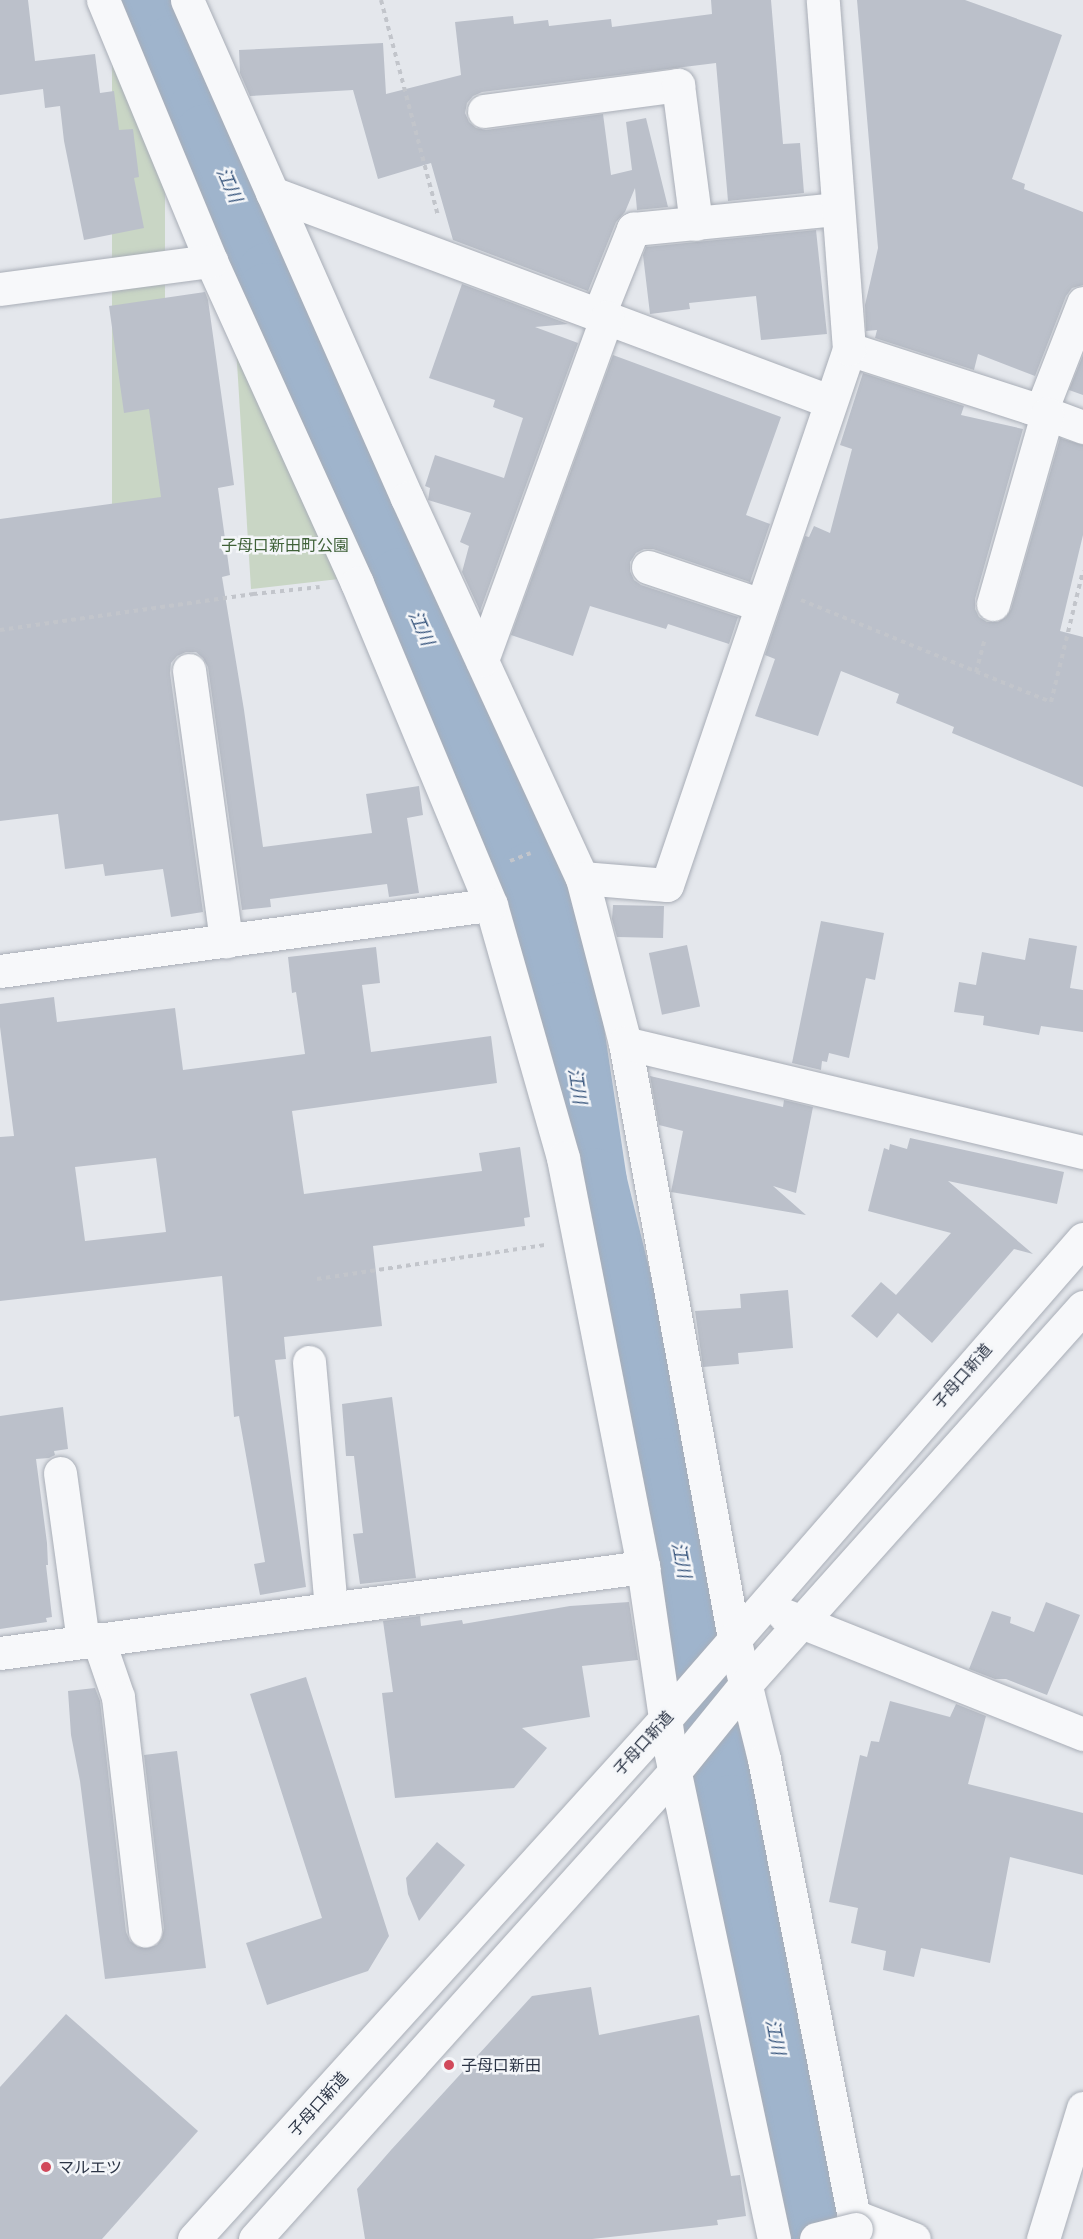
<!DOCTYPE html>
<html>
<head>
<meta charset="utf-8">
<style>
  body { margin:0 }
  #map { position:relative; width:1083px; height:2239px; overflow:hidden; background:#e4e7ec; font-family:Inter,"Noto Sans JP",sans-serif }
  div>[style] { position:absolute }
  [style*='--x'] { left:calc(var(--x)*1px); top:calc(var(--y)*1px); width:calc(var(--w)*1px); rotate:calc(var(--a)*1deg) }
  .green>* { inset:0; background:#c9d6c5; transform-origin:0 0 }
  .river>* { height:69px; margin:-34.5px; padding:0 34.5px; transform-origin:34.5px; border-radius:34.5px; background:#9fb4cc }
  .building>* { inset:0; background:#bbc0ca; transform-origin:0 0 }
  .path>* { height:4px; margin-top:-2px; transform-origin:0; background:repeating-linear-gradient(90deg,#c2c5cb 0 4.5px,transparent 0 9px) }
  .roads { filter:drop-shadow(0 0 2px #a9aeb7) drop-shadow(0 0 2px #a9aeb7) }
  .minor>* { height:33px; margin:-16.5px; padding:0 16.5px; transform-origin:16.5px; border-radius:16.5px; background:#f7f8fa }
  .bridges { filter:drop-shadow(0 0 2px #a9aeb7) drop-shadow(0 0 2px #a9aeb7) }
  .minor-bridge>* { height:33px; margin:-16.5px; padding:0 16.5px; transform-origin:16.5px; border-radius:16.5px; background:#f7f8fa }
  .dots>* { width:16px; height:16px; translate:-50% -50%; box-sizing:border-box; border:3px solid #f4f6f9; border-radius:50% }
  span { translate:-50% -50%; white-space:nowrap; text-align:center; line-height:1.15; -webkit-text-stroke:5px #f4f6f9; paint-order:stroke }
  .park-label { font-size:16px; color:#3f6138 }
  .street-label { font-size:16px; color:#2b3445 }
  .poi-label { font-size:16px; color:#2b3445 }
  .left { translate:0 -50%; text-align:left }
  .water-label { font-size:18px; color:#34527a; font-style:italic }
</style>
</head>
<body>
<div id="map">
  <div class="green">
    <div style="left:112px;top:0;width:53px;height:613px"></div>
    <div style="clip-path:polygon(236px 347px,339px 579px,251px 589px)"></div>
  </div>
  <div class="river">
    <div style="--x:145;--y:0;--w:57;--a:59.4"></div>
    <div style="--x:174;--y:49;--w:69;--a:66"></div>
    <div style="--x:202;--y:112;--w:26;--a:79"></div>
    <div style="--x:207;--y:138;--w:152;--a:65.5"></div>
    <div style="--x:270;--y:276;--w:21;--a:95"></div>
    <div style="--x:268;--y:297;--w:177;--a:66.8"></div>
    <div style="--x:338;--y:460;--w:137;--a:62.7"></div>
    <div style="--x:401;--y:582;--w:322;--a:66"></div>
    <div style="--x:532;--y:876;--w:144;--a:76"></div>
    <div style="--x:567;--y:1016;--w:168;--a:81.4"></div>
    <div style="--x:592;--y:1182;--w:299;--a:76.2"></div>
    <div style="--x:663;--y:1472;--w:344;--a:78.6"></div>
    <div style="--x:731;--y:1809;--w:275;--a:79.3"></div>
    <div style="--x:782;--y:2079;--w:162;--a:80.8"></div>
  </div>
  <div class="building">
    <div style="clip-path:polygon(0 0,28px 0,35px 61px,95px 54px,100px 93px,114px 91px,119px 130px,133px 129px,139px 177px,134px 178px,144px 228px,84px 240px,64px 141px,60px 106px,45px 108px,43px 89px,0 95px)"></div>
    <div style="clip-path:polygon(711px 0,771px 0,783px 144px,800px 143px,804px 193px,728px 201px,716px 63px,482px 92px,473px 96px,467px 103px,465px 113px,469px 122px,476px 128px,486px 130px,603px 114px,611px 175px,632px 170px,626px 122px,646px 118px,668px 207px,637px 210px,635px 188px,625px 212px,616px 222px,588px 291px,453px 240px,431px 163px,378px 179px,353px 90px,250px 96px,240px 73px,239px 50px,383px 43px,386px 94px,461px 75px,455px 22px,513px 16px,514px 24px,548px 20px,549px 26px,611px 19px,612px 27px,712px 14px)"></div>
    <div style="clip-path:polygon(857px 0,965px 0,1062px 35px,1012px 179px,1025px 184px,1024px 189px,1083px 212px,1083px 285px,1072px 288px,1066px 296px,1035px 376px,978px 354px,974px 370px,875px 338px,877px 330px,866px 331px,865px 305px,878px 248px)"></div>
    <div style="clip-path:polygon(816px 230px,827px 334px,761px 340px,756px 296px,689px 303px,690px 309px,650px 314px,643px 255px,646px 247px)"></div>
    <div style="clip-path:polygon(462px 284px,568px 324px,535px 327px,578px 343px,480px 611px,462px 572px,469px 546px,460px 542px,471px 513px,428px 500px,430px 488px,425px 486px,435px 455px,504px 478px,523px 418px,493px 407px,495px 400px,429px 378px)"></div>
    <div style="clip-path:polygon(205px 292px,208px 300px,234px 485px,218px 488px,230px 575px,222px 577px,244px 710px,263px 847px,372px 833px,366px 794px,419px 786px,423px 815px,407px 818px,419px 893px,389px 897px,387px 884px,270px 899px,271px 907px,242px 910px,208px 667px,203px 658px,196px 652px,186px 652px,177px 656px,171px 663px,170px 673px,203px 912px,171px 917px,163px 869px,105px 876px,103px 864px,65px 869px,58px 814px,0 821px,0 519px,161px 497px,149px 409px,124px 413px,109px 306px)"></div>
    <div style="clip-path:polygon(613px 355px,781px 417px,746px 515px,770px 524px,750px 582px,653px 549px,644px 549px,636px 553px,630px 562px,630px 571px,634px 580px,641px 585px,738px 617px,729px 644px,668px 624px,666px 629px,590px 606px,573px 656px,511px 635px)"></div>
    <div style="clip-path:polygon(1083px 355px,1083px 395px,1069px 390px)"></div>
    <div style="clip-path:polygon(863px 373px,964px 406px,961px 415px,1023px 429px,975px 599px,975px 609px,979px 617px,987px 622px,998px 622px,1006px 617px,1011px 609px,1060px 438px,1083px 445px,1083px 535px,1060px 631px,1083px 637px,1083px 787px,952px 733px,954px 727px,896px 703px,899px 694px,841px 671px,818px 736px,755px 716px,775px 659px,765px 655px,805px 536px,809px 537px,814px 526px,830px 533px,852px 449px,840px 445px)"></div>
    <div style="clip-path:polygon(613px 905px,664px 906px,663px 938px,617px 937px,612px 919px)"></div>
    <div style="clip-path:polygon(821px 921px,884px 933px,875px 980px,866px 978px,849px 1058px,829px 1053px,827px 1062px,822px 1061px,821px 1070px,792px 1063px)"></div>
    <div style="clip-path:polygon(1029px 938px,1077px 946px,1070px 988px,1083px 990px,1083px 1032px,1041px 1026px,1039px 1035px,983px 1025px,984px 1016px,954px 1012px,959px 982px,976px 985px,982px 952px,1025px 960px)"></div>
    <div style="left:687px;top:945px;width:63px;height:39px;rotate:78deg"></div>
    <div style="clip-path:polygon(evenodd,376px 947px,380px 983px,362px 985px,371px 1052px,491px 1036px,497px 1083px,292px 1111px,304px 1194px,482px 1171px,479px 1153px,520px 1147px,530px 1217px,524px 1218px,525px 1226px,373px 1246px,382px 1326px,284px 1337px,286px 1359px,275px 1360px,306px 1587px,260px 1595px,254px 1564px,265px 1562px,239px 1416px,234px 1417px,222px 1276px,0 1301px,0 1137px,14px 1136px,0 1027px,0 1004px,54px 997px,57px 1022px,175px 1008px,183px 1070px,305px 1054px,296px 992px,292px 993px,288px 957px,376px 947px,156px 1158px,166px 1232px,85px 1241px,75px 1167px,156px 1158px)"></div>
    <div style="clip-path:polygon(650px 1076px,783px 1107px,784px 1100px,813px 1107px,796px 1193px,773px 1186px,806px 1215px,671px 1192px,683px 1131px,659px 1125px)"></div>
    <div style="clip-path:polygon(910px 1138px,1064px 1172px,1057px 1204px,948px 1181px,1033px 1254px,1014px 1249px,932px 1343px,898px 1313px,877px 1338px,851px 1316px,881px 1282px,896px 1295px,951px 1233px,868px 1211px,884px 1148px,889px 1150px,890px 1144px,907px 1149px)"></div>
    <div style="clip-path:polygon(788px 1290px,793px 1348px,738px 1353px,739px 1364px,703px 1367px,695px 1311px,741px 1308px,740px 1294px)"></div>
    <div style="clip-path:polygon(392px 1397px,416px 1578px,360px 1584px,353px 1534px,363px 1533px,354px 1456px,346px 1456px,342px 1404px)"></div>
    <div style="clip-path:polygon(63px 1407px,68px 1449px,54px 1451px,55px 1455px,49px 1458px,36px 1459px,47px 1543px,48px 1565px,46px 1565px,52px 1617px,46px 1618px,47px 1622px,0 1629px,0 1416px)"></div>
    <div style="clip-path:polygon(629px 1602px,638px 1660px,582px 1666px,590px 1717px,522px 1728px,547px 1748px,514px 1788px,395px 1798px,382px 1693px,393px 1692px,383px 1621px,420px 1616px,421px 1626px,462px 1620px,463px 1624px,570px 1606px)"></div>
    <div style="clip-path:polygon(1046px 1602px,1080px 1615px,1047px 1695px,1006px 1679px,995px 1679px,969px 1669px,992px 1611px,1011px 1617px,1010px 1623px,1034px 1632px)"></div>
    <div style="clip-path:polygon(306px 1677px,389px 1936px,368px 1971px,267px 2005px,246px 1943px,322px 1918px,250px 1694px)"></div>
    <div style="clip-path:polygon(95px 1688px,100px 1701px,126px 1932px,130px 1941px,138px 1947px,148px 1948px,157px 1945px,162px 1938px,164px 1928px,144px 1755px,177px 1751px,206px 1968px,105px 1979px,80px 1781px,71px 1735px,68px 1691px)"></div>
    <div style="clip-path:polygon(890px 1701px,950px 1717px,956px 1704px,986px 1716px,968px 1784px,1083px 1813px,1083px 1875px,1010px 1857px,990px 1963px,921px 1948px,914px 1977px,883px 1970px,886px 1951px,851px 1943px,858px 1908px,829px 1902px,860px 1755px,867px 1757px,871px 1741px,879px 1742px)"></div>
    <div style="clip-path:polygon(437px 1842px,465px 1865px,419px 1921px,408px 1894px,406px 1878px)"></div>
    <div style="clip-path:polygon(591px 1987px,599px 2035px,699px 2015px,731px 2176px,740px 2175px,746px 2216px,717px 2220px,718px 2225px,592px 2239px,365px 2239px,357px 2189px,391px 2150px,532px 1996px)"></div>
    <div style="clip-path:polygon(66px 2014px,198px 2131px,102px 2239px,0 2239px,0 2087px)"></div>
  </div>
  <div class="path">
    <div style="--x:381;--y:0;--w:222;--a:75.2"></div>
    <div style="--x:801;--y:600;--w:270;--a:22.2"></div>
    <div style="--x:1051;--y:702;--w:135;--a:-76.3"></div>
    <div style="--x:0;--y:630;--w:256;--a:-8.1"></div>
    <div style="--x:253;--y:594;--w:67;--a:-6"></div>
    <div style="--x:976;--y:672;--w:35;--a:-75"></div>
    <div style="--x:510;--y:861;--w:22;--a:-21"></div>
    <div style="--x:317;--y:1279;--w:231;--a:-8.5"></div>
  </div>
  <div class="roads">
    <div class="minor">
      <div style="--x:103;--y:0;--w:282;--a:67.5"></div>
      <div style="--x:211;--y:261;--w:354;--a:65.6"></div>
      <div style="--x:357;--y:583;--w:349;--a:67.4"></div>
      <div style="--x:491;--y:905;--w:263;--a:74.1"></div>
      <div style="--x:563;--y:1158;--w:417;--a:78.9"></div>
      <div style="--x:643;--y:1567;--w:180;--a:81.7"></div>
      <div style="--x:669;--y:1745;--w:505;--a:78"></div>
      <div style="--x:187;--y:0;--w:544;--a:66.17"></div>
      <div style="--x:407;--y:498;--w:418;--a:65.3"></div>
      <div style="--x:582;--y:878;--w:171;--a:75.4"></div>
      <div style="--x:625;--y:1043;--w:605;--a:79.62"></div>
      <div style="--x:734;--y:1638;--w:125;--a:76.1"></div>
      <div style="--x:764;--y:1759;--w:489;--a:78.9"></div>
      <div style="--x:484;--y:111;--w:196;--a:-7.6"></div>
      <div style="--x:678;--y:85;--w:140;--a:82.6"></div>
      <div style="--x:272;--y:193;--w:595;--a:20.48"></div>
      <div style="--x:0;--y:289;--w:213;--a:-7.6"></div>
      <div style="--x:599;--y:314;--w:92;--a:-68.2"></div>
      <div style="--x:633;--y:229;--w:206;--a:-5.6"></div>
      <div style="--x:849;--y:349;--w:189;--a:17.9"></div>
      <div style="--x:1029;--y:407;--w:58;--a:20.3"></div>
      <div style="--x:1041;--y:411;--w:116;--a:-68.7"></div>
      <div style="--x:648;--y:567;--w:119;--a:18.6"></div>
      <div style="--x:993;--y:604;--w:198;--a:-74.1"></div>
      <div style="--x:482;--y:660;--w:365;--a:-70"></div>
      <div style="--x:189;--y:670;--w:274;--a:82.2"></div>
      <div style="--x:582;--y:878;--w:85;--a:4.7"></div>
      <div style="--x:667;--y:885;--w:566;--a:-71.24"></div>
      <div style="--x:849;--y:349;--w:350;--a:-94.3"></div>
      <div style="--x:0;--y:971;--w:495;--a:-7.7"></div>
      <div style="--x:625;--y:1043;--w:471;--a:13.4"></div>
      <div style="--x:309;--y:1362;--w:247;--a:84.9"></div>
      <div style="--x:60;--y:1473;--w:170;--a:82.2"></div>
      <div style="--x:784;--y:1615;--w:322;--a:21.7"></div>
      <div style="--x:98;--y:1639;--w:61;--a:71"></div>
      <div style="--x:118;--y:1697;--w:235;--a:83.4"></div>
      <div style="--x:0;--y:1653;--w:649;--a:-7.62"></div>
      <div style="--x:854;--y:2216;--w:64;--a:21"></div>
      <div style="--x:194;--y:2239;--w:703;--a:-47.82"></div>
      <div style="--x:666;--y:1718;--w:635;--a:-48.96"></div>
      <div style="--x:255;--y:2239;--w:629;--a:-48.09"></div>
      <div style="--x:675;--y:1771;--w:111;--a:-50.9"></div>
      <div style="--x:745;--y:1685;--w:507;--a:-48.2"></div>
      <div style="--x:1043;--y:2239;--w:137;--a:-73"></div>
    </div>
  </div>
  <div class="bridges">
    <div class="minor-bridge">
      <div style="--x:816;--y:2239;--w:41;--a:-14"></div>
    </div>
  </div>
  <div class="dots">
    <div style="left:449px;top:2065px;background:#d1495b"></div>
    <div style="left:46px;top:2167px;background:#d1495b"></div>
  </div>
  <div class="park-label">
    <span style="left:285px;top:545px">子母口新田町公園</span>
  </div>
  <div class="street-label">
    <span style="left:962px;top:1376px;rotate:-49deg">子母口新道</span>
    <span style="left:643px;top:1743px;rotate:-48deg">子母口新道</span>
    <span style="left:318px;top:2104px;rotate:-48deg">子母口新道</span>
  </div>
  <div class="poi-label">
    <span class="left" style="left:461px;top:2065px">子母口新田</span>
    <span class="left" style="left:58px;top:2167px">マルエツ</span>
  </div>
  <div class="water-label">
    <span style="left:229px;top:185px;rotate:66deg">江川</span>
    <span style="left:421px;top:628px;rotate:66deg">江川</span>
    <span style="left:577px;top:1086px;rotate:81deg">江川</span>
    <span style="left:681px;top:1560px;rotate:79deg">江川</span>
    <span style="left:775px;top:2037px;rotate:79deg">江川</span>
  </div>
</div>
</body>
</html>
